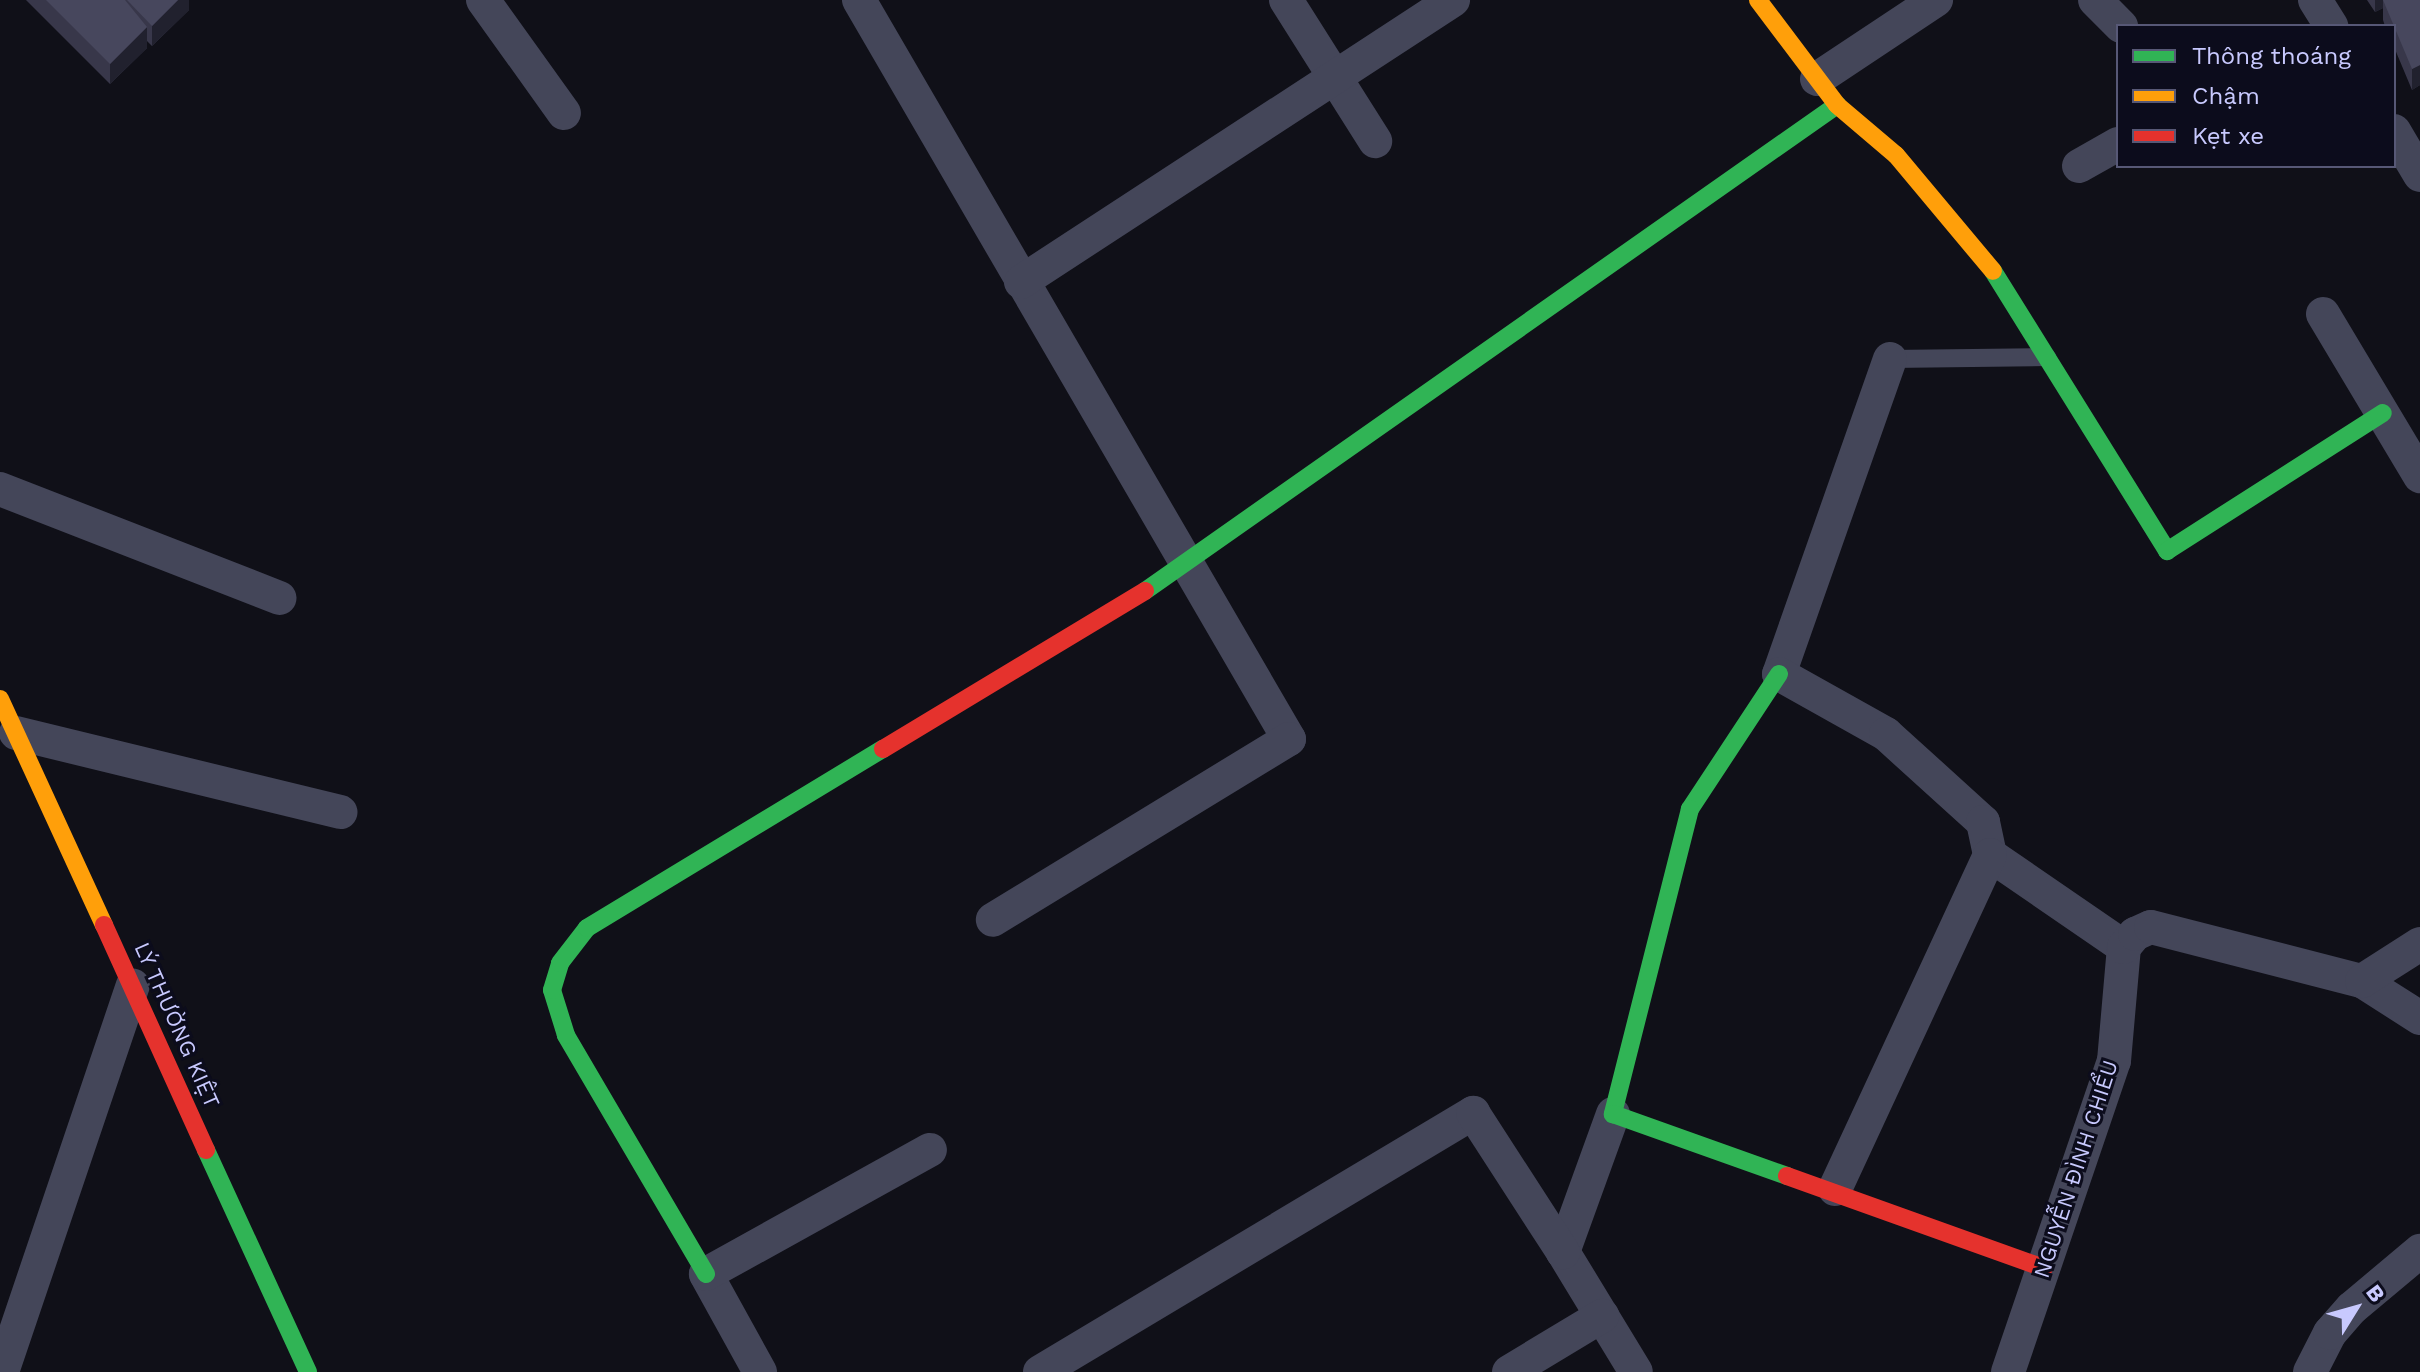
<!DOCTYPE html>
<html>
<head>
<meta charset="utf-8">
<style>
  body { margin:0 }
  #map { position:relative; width:2420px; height:1372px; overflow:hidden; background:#101018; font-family:"Work Sans",sans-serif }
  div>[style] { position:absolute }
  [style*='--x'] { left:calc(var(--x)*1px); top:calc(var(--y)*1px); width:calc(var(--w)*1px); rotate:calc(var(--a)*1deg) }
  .lane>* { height:18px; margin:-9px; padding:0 9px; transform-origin:9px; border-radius:9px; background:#444659 }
  .street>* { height:34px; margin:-17px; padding:0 17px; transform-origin:17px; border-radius:17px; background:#444659 }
  .fast>* { height:18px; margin:-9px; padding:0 9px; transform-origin:9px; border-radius:9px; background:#30b455 }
  .slow>* { height:18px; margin:-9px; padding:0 9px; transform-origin:9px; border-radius:9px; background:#ff9f0a }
  .jam>* { height:18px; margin:-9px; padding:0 9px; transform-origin:9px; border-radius:9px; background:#e5322d }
  .wall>* { inset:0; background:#38374a }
  .shaded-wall>* { inset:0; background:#21212e }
  .building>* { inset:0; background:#47475d }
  span { translate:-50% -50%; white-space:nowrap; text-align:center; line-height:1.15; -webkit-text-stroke:6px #0c0c1c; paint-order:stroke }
  .street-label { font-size:22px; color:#c8c9fe }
  .legend { position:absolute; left:2116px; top:24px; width:280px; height:144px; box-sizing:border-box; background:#0c0c1c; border:2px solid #575876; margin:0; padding:10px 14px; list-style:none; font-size:24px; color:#c8c9fe }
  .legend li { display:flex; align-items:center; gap:16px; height:40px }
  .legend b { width:40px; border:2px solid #575876 }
  .north { position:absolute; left:2316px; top:1268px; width:80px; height:80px; -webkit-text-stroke:6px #0c0c1c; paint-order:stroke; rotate:53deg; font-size:22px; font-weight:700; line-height:32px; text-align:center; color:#c8c9fe }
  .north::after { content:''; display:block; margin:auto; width:28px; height:36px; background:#c8c9fe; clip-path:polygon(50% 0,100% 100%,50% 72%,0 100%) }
</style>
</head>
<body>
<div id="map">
  <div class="lane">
    <div style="--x:1890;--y:359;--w:157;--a:-0.7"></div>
  </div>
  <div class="street">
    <div style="--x:483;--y:0;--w:139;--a:54.4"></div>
    <div style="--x:859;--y:0;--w:855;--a:59.81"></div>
    <div style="--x:1289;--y:739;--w:347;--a:148.6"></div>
    <div style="--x:1286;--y:0;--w:167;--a:57.7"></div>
    <div style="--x:2095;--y:0;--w:37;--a:45"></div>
    <div style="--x:2315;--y:0;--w:31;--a:58"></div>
    <div style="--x:1817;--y:79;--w:143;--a:-33.6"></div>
    <div style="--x:2394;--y:131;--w:51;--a:59.4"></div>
    <div style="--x:2079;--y:166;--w:45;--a:-29.4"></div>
    <div style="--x:1021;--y:282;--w:516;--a:-33.14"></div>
    <div style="--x:2323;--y:314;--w:189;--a:59.1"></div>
    <div style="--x:1890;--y:359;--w:334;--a:109.4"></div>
    <div style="--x:1779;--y:674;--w:123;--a:29.3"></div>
    <div style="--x:1886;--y:734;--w:131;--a:42.2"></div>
    <div style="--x:1983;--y:822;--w:34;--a:78"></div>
    <div style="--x:1990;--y:855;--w:163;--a:34.5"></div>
    <div style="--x:0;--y:489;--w:300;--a:21.3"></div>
    <div style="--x:16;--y:733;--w:334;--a:13.7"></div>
    <div style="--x:2362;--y:981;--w:69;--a:32.5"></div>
    <div style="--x:1613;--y:1114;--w:147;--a:109.9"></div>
    <div style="--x:1563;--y:1252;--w:140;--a:58.7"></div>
    <div style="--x:1835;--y:1189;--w:368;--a:-65.1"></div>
    <div style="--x:2;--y:1372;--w:408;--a:-71.3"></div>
    <div style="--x:760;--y:1372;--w:112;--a:-118.9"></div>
    <div style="--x:706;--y:1274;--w:256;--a:-29"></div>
    <div style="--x:1040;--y:1372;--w:505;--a:-30.89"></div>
    <div style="--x:1473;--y:1113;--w:166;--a:57.1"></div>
    <div style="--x:1509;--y:1372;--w:109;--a:-31.1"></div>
    <div style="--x:2008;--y:1372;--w:329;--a:-71.2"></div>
    <div style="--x:2114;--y:1061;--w:114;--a:-85"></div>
    <div style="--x:2124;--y:947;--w:17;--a:-50"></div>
    <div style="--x:2135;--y:934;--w:17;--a:-24"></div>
    <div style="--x:2151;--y:927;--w:218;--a:14.4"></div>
    <div style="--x:2362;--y:981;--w:69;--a:-32.5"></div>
    <div style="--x:2310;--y:1372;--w:44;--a:-62.9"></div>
    <div style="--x:2330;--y:1333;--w:33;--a:-49"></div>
    <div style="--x:2352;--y:1308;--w:89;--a:-40"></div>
  </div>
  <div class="fast">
    <div style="--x:1993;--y:271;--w:330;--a:58.1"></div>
    <div style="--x:2167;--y:551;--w:256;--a:-32.6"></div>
    <div style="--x:1145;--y:591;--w:846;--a:-35.08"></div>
    <div style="--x:1779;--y:674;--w:162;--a:123.4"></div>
    <div style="--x:1690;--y:809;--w:315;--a:104.2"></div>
    <div style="--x:1613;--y:1114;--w:185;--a:19.6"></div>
    <div style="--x:206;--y:1150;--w:244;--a:65.3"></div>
    <div style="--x:706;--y:1274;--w:277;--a:-120.4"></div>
    <div style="--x:566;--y:1035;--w:47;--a:-107.3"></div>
    <div style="--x:552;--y:990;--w:28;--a:-73"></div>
    <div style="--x:560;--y:963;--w:44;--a:-52.4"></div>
    <div style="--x:587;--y:928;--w:346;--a:-31.2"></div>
  </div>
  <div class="slow">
    <div style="--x:1758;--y:0;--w:131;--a:53"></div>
    <div style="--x:1837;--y:105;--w:77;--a:40.3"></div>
    <div style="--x:1896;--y:155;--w:151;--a:50.1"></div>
    <div style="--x:0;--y:699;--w:249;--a:65.3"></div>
  </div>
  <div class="jam">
    <div style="--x:883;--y:749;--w:306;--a:-31.1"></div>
    <div style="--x:104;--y:925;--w:247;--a:65.6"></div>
    <div style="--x:1787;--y:1176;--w:273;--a:19.7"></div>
  </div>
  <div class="wall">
    <div style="clip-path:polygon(26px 0,189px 0,189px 10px,152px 46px,147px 41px,147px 48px,110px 84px)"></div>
    <div style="clip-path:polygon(2367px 0,2420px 0,2420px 85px,2412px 90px,2394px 47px,2394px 26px,2385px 26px,2383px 20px,2383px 8px,2375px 12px)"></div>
  </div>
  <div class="shaded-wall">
    <div style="clip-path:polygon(178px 0,189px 0,189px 10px,152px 46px,152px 26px)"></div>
    <div style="clip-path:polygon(2375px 0,2383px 0,2383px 8px,2375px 12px)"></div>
    <div style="clip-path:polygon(147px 27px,147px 48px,110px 84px,110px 64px)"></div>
    <div style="clip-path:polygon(2420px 65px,2420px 85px,2412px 90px,2412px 69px)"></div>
  </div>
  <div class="building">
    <div style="clip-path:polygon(46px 0,125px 0,147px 27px,110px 64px)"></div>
    <div style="clip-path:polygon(127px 0,178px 0,152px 26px)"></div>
    <div style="clip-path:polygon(2383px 0,2420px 0,2420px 65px,2412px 69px)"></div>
  </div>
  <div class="street-label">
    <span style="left:177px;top:1025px;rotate:66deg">LÝ THƯỜNG KIỆT</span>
    <span style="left:2076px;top:1169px;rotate:-72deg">NGUYỄN ĐÌNH CHIỂU</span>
  </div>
  <ul class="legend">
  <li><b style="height:10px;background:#30b455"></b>Thông thoáng</li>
  <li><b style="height:10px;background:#ff9f0a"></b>Chậm</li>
  <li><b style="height:10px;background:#e5322d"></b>Kẹt xe</li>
  </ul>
  <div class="north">B</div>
</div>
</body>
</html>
